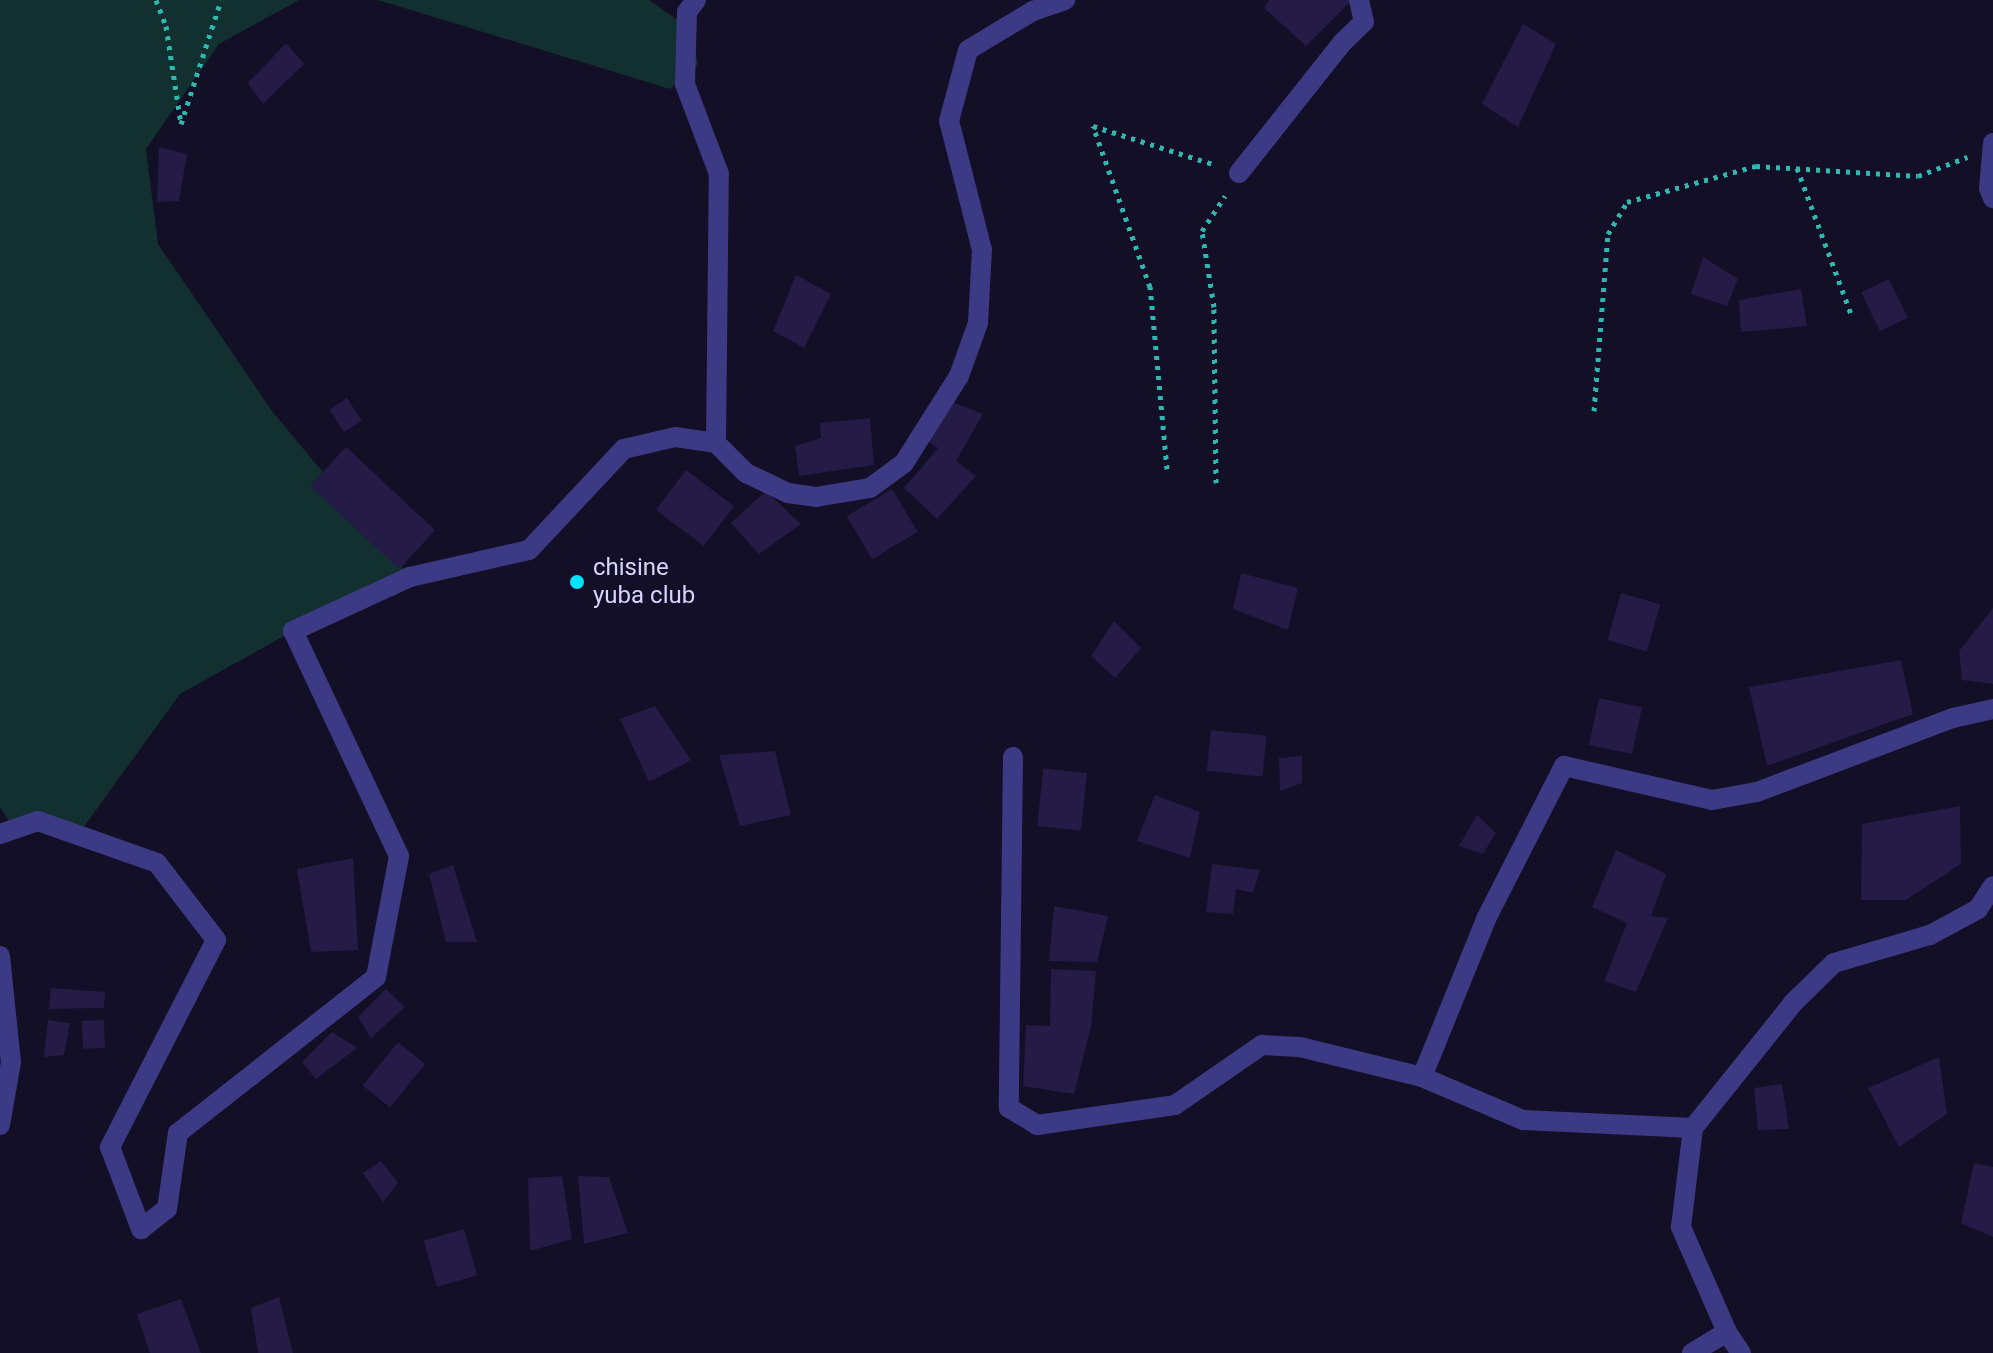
<!DOCTYPE html>
<html>
<head>
<meta charset="utf-8">
<style>
  body { margin:0 }
  #map { position:relative; width:1993px; height:1353px; overflow:hidden; background:#130f26; font-family:Roboto,sans-serif }
  div>[style] { position:absolute }
  [style*='--x'] { left:calc(var(--x)*1px); top:calc(var(--y)*1px); width:calc(var(--w)*1px); rotate:calc(var(--a)*1deg) }
  .green>* { inset:0; background:#12302f }
  .building>* { inset:0; background:#241b47; transform-origin:0 0 }
  .path>* { height:5px; margin-top:-2.5px; transform-origin:0; background:repeating-linear-gradient(90deg,#2fb8b0 0 4px,transparent 0 10px) }
  .minor>* { height:20px; margin:-10px; padding:0 10px; transform-origin:10px; border-radius:10px; background:#3d3a85 }
  .dots>* { width:22px; height:22px; translate:-50% -50%; box-sizing:border-box; border:4px solid #130f26; border-radius:50% }
  span { translate:-50% -50%; white-space:nowrap; text-align:center; line-height:1.15; -webkit-text-stroke:8px #130f26; paint-order:stroke }
  .poi-label { font-size:24px; color:#d9d4ff }
  .left { translate:0 -50%; text-align:left }
</style>
</head>
<body>
<div id="map">
  <div class="green">
    <div style="clip-path:polygon(0 0,299px 0,219px 44px,146px 149px,158px 244px,272px 411px,410px 577px,293px 631px,180px 694px,78px 835px,14px 829px,0 807px)"></div>
    <div style="clip-path:polygon(378px 0,649px 0,692px 30px,698px 64px,670px 89px)"></div>
  </div>
  <div class="building">
    <div style="clip-path:polygon(1269px 0,1352px 0,1306px 46px,1264px 8px)"></div>
    <div style="clip-path:polygon(1523px 24px,1556px 44px,1518px 127px,1482px 104px)"></div>
    <div style="clip-path:polygon(286px 43px,304px 64px,263px 104px,248px 83px)"></div>
    <div style="clip-path:polygon(159px 147px,187px 154px,179px 201px,157px 202px)"></div>
    <div style="clip-path:polygon(1703px 257px,1738px 279px,1727px 306px,1691px 294px)"></div>
    <div style="clip-path:polygon(796px 275px,831px 294px,804px 348px,773px 331px)"></div>
    <div style="left:1889px;top:279px;width:43px;height:31px;rotate:64deg"></div>
    <div style="clip-path:polygon(1801px 289px,1807px 326px,1741px 332px,1739px 300px)"></div>
    <div style="left:347px;top:398px;width:27px;height:21px;rotate:57deg"></div>
    <div style="clip-path:polygon(953px 402px,983px 414px,956px 461px,976px 476px,937px 519px,904px 488px,938px 448px,927px 441px)"></div>
    <div style="clip-path:polygon(870px 418px,874px 465px,799px 476px,795px 446px,821px 438px,820px 423px)"></div>
    <div style="left:346px;top:447px;width:122px;height:53px;rotate:43deg"></div>
    <div style="left:686px;top:470px;width:60px;height:50px;rotate:37deg"></div>
    <div style="left:892px;top:489px;width:50px;height:53px;rotate:59deg"></div>
    <div style="clip-path:polygon(766px 491px,801px 524px,759px 554px,731px 523px)"></div>
    <div style="clip-path:polygon(1241px 573px,1298px 588px,1288px 630px,1233px 609px)"></div>
    <div style="left:1621px;top:593px;width:41px;height:49px;rotate:16deg"></div>
    <div style="clip-path:polygon(1993px 608px,1993px 684px,1962px 680px,1959px 651px)"></div>
    <div style="clip-path:polygon(1114px 621px,1141px 648px,1115px 678px,1091px 656px)"></div>
    <div style="clip-path:polygon(1901px 660px,1913px 714px,1767px 766px,1749px 687px)"></div>
    <div style="left:1599px;top:698px;width:44px;height:48px;rotate:12deg"></div>
    <div style="clip-path:polygon(655px 706px,691px 760px,649px 782px,620px 719px)"></div>
    <div style="left:1211px;top:730px;width:56px;height:41px;rotate:6deg"></div>
    <div style="clip-path:polygon(775px 751px,791px 815px,740px 826px,719px 755px)"></div>
    <div style="clip-path:polygon(1302px 756px,1302px 783px,1280px 791px,1279px 758px)"></div>
    <div style="left:1087px;top:773px;width:58px;height:44px;rotate:96deg"></div>
    <div style="clip-path:polygon(1155px 795px,1200px 812px,1190px 858px,1137px 841px)"></div>
    <div style="clip-path:polygon(1960px 806px,1961px 864px,1906px 900px,1861px 900px,1862px 824px)"></div>
    <div style="clip-path:polygon(1477px 815px,1496px 833px,1483px 854px,1459px 846px)"></div>
    <div style="clip-path:polygon(1616px 850px,1666px 874px,1651px 916px,1668px 918px,1636px 992px,1604px 981px,1627px 923px,1592px 907px)"></div>
    <div style="clip-path:polygon(353px 858px,358px 950px,311px 952px,297px 869px)"></div>
    <div style="clip-path:polygon(1212px 864px,1260px 870px,1253px 893px,1236px 889px,1233px 914px,1206px 912px)"></div>
    <div style="clip-path:polygon(453px 865px,477px 942px,446px 942px,429px 874px)"></div>
    <div style="clip-path:polygon(1054px 906px,1108px 916px,1097px 962px,1049px 961px)"></div>
    <div style="clip-path:polygon(1051px 969px,1096px 971px,1091px 1027px,1074px 1094px,1023px 1086px,1026px 1025px,1050px 1026px)"></div>
    <div style="clip-path:polygon(51px 988px,105px 992px,104px 1008px,49px 1009px)"></div>
    <div style="clip-path:polygon(386px 989px,405px 1007px,371px 1038px,358px 1017px)"></div>
    <div style="clip-path:polygon(48px 1020px,70px 1023px,64px 1055px,44px 1057px)"></div>
    <div style="left:104px;top:1020px;width:28px;height:22px;rotate:88deg"></div>
    <div style="clip-path:polygon(332px 1032px,357px 1048px,316px 1079px,302px 1062px)"></div>
    <div style="left:398px;top:1042px;width:35px;height:56px;rotate:39deg"></div>
    <div style="clip-path:polygon(1939px 1057px,1947px 1114px,1899px 1147px,1868px 1088px)"></div>
    <div style="clip-path:polygon(1782px 1084px,1789px 1129px,1758px 1130px,1754px 1088px)"></div>
    <div style="clip-path:polygon(381px 1161px,398px 1183px,383px 1202px,363px 1173px)"></div>
    <div style="clip-path:polygon(1974px 1163px,1993px 1167px,1993px 1237px,1961px 1223px)"></div>
    <div style="clip-path:polygon(562px 1176px,572px 1239px,530px 1251px,528px 1178px)"></div>
    <div style="clip-path:polygon(578px 1176px,609px 1177px,628px 1233px,584px 1244px)"></div>
    <div style="left:464px;top:1229px;width:48px;height:42px;rotate:74deg"></div>
    <div style="clip-path:polygon(279px 1297px,293px 1353px,258px 1353px,251px 1308px)"></div>
    <div style="clip-path:polygon(181px 1299px,201px 1353px,150px 1353px,137px 1314px)"></div>
  </div>
  <div class="path">
    <div style="--x:156;--y:0;--w:28;--a:69"></div>
    <div style="--x:166;--y:26;--w:99;--a:81.3"></div>
    <div style="--x:181;--y:124;--w:130;--a:-72.1"></div>
    <div style="--x:1797;--y:168;--w:159;--a:69.7"></div>
    <div style="--x:1594;--y:411;--w:178;--a:-85.5"></div>
    <div style="--x:1608;--y:234;--w:37;--a:-59"></div>
    <div style="--x:1627;--y:202;--w:134;--a:-15.6"></div>
    <div style="--x:1756;--y:166;--w:162;--a:3.5"></div>
    <div style="--x:1918;--y:176;--w:53;--a:-21.2"></div>
    <div style="--x:1167;--y:469;--w:183;--a:-95.3"></div>
    <div style="--x:1150;--y:287;--w:171;--a:-109.5"></div>
    <div style="--x:1093;--y:126;--w:126;--a:17.6"></div>
    <div style="--x:1216;--y:483;--w:176;--a:-90.7"></div>
    <div style="--x:1214;--y:307;--w:77;--a:-99"></div>
    <div style="--x:1202;--y:231;--w:42;--a:-56.7"></div>
  </div>
  <div class="minor">
    <div style="--x:1993;--y:143;--w:45;--a:95.1"></div>
    <div style="--x:1989;--y:188;--w:11;--a:68"></div>
    <div style="--x:1239;--y:173;--w:167;--a:-51.6"></div>
    <div style="--x:1343;--y:42;--w:29;--a:-44"></div>
    <div style="--x:1364;--y:22;--w:23;--a:-103"></div>
    <div style="--x:716;--y:443;--w:42;--a:45"></div>
    <div style="--x:746;--y:473;--w:47;--a:25.5"></div>
    <div style="--x:788;--y:493;--w:28;--a:8"></div>
    <div style="--x:816;--y:497;--w:55;--a:-9.5"></div>
    <div style="--x:870;--y:488;--w:42;--a:-36.3"></div>
    <div style="--x:904;--y:463;--w:103;--a:-57.7"></div>
    <div style="--x:959;--y:376;--w:56;--a:-70.3"></div>
    <div style="--x:978;--y:323;--w:73;--a:-86.9"></div>
    <div style="--x:982;--y:250;--w:133;--a:-104.3"></div>
    <div style="--x:949;--y:121;--w:73;--a:-75"></div>
    <div style="--x:968;--y:50;--w:76;--a:-31"></div>
    <div style="--x:1033;--y:11;--w:34;--a:-19"></div>
    <div style="--x:1013;--y:757;--w:351;--a:90.7"></div>
    <div style="--x:1009;--y:1108;--w:33;--a:31"></div>
    <div style="--x:1037;--y:1125;--w:139;--a:-8.2"></div>
    <div style="--x:1175;--y:1105;--w:106;--a:-34.6"></div>
    <div style="--x:1262;--y:1045;--w:38;--a:3"></div>
    <div style="--x:1300;--y:1047;--w:126;--a:13.8"></div>
    <div style="--x:1422;--y:1077;--w:110;--a:23.1"></div>
    <div style="--x:1523;--y:1120;--w:170;--a:2.7"></div>
    <div style="--x:0;--y:834;--w:40;--a:-18.9"></div>
    <div style="--x:38;--y:821;--w:126;--a:19.4"></div>
    <div style="--x:157;--y:863;--w:97;--a:52.5"></div>
    <div style="--x:216;--y:940;--w:233;--a:117.1"></div>
    <div style="--x:110;--y:1147;--w:88;--a:69.3"></div>
    <div style="--x:141;--y:1229;--w:33;--a:-38"></div>
    <div style="--x:167;--y:1209;--w:77;--a:-81.8"></div>
    <div style="--x:178;--y:1133;--w:252;--a:-38.2"></div>
    <div style="--x:376;--y:977;--w:123;--a:-79.2"></div>
    <div style="--x:399;--y:856;--w:249;--a:-115.2"></div>
    <div style="--x:293;--y:631;--w:129;--a:-24.8"></div>
    <div style="--x:410;--y:577;--w:122;--a:-12.8"></div>
    <div style="--x:529;--y:550;--w:139;--a:-46.8"></div>
    <div style="--x:624;--y:449;--w:52;--a:-13.2"></div>
    <div style="--x:675;--y:437;--w:41;--a:8.3"></div>
    <div style="--x:716;--y:443;--w:269;--a:-89.4"></div>
    <div style="--x:719;--y:174;--w:96;--a:-110.7"></div>
    <div style="--x:685;--y:84;--w:72;--a:-88.4"></div>
    <div style="--x:687;--y:12;--w:15;--a:-53"></div>
    <div style="--x:0;--y:956;--w:107;--a:84.1"></div>
    <div style="--x:11;--y:1062;--w:64;--a:99.9"></div>
    <div style="--x:1422;--y:1077;--w:170;--a:-67.9"></div>
    <div style="--x:1486;--y:919;--w:172;--a:-63"></div>
    <div style="--x:1564;--y:766;--w:152;--a:12.9"></div>
    <div style="--x:1712;--y:800;--w:46;--a:-10.1"></div>
    <div style="--x:1757;--y:792;--w:210;--a:-20.7"></div>
    <div style="--x:1953;--y:718;--w:41;--a:-12.7"></div>
    <div style="--x:1692;--y:1353;--w:41;--a:-31"></div>
    <div style="--x:1741;--y:1353;--w:25;--a:-124"></div>
    <div style="--x:1727;--y:1332;--w:115;--a:-113.7"></div>
    <div style="--x:1681;--y:1227;--w:100;--a:-83.1"></div>
    <div style="--x:1693;--y:1128;--w:161;--a:-51.3"></div>
    <div style="--x:1794;--y:1002;--w:56;--a:-44.3"></div>
    <div style="--x:1834;--y:963;--w:100;--a:-16.3"></div>
    <div style="--x:1930;--y:935;--w:55;--a:-28.4"></div>
    <div style="--x:1978;--y:909;--w:27;--a:-57"></div>
  </div>
  <div class="dots">
    <div style="left:577px;top:582px;background:#00e5ff"></div>
  </div>
  <div class="poi-label">
    <span class="left" style="left:593px;top:582px">chisine<br>yuba club</span>
  </div>
</div>
</body>
</html>
